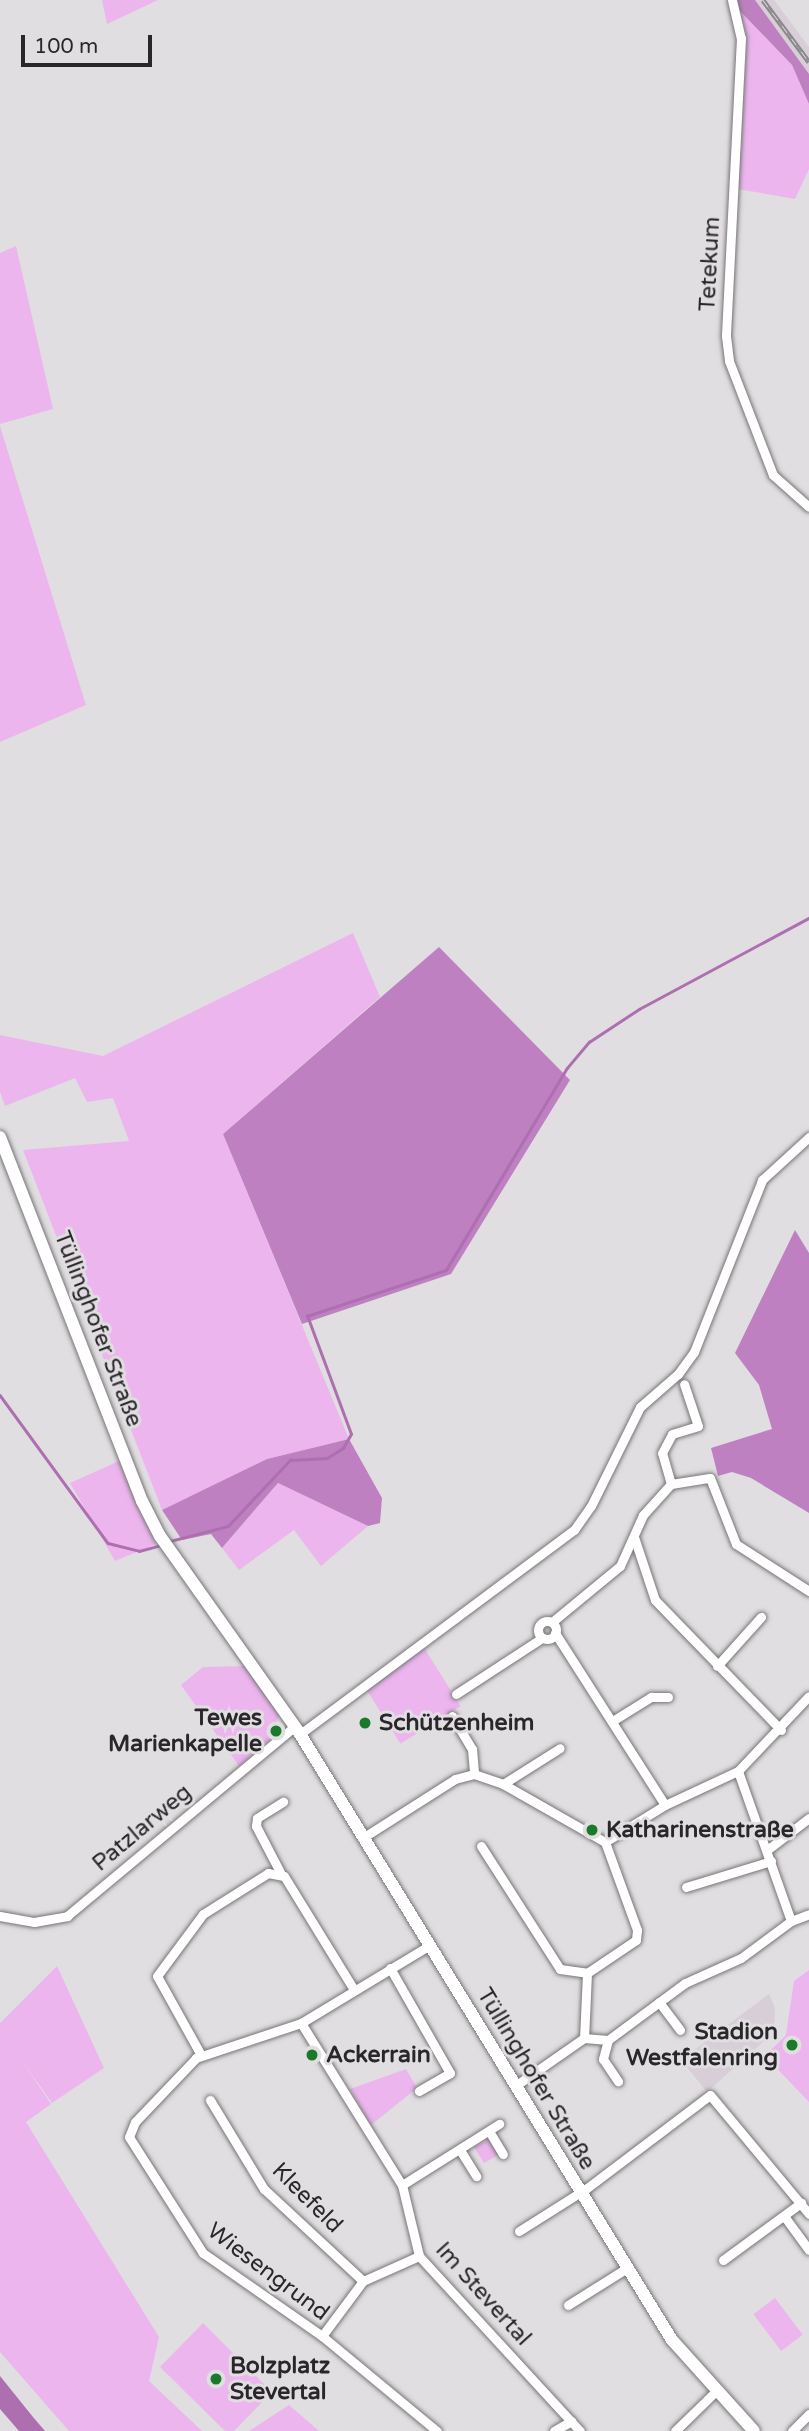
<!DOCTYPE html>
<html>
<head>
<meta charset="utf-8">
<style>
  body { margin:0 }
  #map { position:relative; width:809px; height:2431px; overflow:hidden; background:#e1dee1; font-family:"Varela Round",sans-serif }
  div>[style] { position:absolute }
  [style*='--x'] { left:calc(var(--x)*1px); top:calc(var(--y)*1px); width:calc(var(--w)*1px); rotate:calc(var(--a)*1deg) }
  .built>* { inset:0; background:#d7ced7 }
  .green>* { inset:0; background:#ecb5ee; transform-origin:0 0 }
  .forest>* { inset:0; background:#bf80c2 }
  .water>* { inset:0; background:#ad6fb0 }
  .stream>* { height:2.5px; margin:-1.25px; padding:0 1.25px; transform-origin:1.25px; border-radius:1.25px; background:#ad6fb0 }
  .roads { filter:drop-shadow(0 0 2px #787578) drop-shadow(0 0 2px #787578) }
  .minor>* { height:9px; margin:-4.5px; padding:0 4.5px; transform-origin:4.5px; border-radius:4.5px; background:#fff }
  .minor>.ring { margin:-4.5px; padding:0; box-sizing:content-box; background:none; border:9px solid #fff; border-radius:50% }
  .secondary>* { height:12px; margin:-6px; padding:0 6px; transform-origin:6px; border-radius:6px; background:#fff }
  .rail>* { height:5px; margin-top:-2.5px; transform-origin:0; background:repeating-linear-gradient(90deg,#e1dee1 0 8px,#8a888a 0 16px); box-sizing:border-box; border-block:2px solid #8a888a }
  .dots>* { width:19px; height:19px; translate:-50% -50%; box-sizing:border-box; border:4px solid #e1dee1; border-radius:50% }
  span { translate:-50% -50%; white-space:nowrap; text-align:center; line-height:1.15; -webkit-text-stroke:6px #e1dee1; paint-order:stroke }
  .street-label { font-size:23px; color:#292729 }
  .poi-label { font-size:23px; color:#292729; font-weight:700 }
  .right { translate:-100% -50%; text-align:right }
  .left { translate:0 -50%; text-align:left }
  .scale { position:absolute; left:21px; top:35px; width:131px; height:32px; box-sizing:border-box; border:4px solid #292729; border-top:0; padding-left:9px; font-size:21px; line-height:24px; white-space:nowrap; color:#292729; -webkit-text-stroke:5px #e1dee1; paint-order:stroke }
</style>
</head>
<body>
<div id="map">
  <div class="built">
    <div style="clip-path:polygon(755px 0,774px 0,809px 47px,809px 74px)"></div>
    <div style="clip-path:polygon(769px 1994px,775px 2008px,774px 2032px,707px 2092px,681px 2060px)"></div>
  </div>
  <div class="green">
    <div style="clip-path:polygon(102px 0,158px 0,107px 24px)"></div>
    <div style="clip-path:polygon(740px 11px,792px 65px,809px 104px,809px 169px,795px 199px,738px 189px,747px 39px)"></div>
    <div style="clip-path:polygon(16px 246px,53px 409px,0 424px,0 253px)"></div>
    <div style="clip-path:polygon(0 426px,86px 705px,0 742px)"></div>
    <div style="clip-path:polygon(353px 933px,380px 997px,223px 1134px,349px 1439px,267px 1459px,162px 1510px,23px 1150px,129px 1141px,113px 1098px,87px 1102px,75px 1078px,5px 1106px,0 1092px,0 1035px,103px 1056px)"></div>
    <div style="clip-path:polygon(119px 1461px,156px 1544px,115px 1561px,70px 1483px)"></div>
    <div style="clip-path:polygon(278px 1483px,368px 1526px,321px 1566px,294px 1530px,239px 1570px,222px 1548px)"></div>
    <div style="left:423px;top:1646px;width:71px;height:71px;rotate:58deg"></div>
    <div style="clip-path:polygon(244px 1666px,280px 1713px,269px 1741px,239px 1766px,181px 1685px,203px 1667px)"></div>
    <div style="clip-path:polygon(57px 1966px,104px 2068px,52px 2103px,22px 2061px,51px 2104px,26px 2122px,159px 2337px,149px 2381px,202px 2431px,69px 2431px,0 2352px,0 2023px)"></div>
    <div style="clip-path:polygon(809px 1970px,809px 2102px,765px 2056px,786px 2035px,794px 1981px)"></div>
    <div style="clip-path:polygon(406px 2069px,417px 2088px,371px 2125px,350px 2089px)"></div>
    <div style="clip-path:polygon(489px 2140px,500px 2154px,484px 2163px,474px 2147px)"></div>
    <div style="left:775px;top:2298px;width:46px;height:27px;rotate:53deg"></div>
    <div style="clip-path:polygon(203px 2323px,272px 2392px,234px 2431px,225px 2431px,160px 2367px)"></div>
    <div style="clip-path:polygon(289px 2405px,319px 2431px,249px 2431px)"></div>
  </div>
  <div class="forest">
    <div style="clip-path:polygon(736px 0,755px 0,809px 74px,809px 104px,792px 65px,740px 11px)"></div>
    <div style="clip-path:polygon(439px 947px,570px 1080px,451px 1274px,302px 1324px,223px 1134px)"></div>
    <div style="clip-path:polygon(795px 1230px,809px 1253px,809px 1513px,751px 1478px,732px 1472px,718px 1476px,711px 1448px,772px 1429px,759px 1385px,735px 1353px)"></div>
    <div style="clip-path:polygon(349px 1439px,382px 1498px,380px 1523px,368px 1526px,278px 1483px,222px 1548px,211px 1534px,182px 1540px,162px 1510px,267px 1459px)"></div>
  </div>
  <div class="water">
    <div style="clip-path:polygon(0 2376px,33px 2417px,45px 2431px,19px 2431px,0 2409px)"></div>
  </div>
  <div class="stream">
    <div style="--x:0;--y:1395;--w:183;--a:53.9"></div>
    <div style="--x:108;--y:1543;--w:32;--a:14"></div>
    <div style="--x:139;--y:1551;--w:23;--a:-15"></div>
    <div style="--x:170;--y:1541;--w:60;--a:-14.5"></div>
    <div style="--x:228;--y:1526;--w:91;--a:-46.8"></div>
    <div style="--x:290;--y:1460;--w:37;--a:-3"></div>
    <div style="--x:327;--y:1458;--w:19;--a:-32"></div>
    <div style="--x:343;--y:1448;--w:16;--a:-60"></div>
    <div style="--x:351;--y:1434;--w:126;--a:-110.4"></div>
    <div style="--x:307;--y:1316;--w:146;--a:-18.3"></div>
    <div style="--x:446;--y:1270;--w:235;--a:-59.1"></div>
    <div style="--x:567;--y:1068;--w:34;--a:-50"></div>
    <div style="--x:589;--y:1042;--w:60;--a:-33.4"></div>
    <div style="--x:639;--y:1009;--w:193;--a:-28.2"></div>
  </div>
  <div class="roads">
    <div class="minor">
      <div style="--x:732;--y:0;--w:39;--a:77"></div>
      <div style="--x:741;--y:38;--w:298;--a:92.9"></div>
      <div style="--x:726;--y:336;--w:25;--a:83"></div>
      <div style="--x:729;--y:361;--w:122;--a:68.9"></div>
      <div style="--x:773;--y:475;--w:48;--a:41.6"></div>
      <div style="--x:671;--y:1484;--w:39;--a:-9"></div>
      <div style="--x:710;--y:1478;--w:71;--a:68.5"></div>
      <div style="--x:736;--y:1544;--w:87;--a:32.8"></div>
      <div style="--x:634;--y:1537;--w:66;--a:71.6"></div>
      <div style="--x:655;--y:1600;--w:181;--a:45.9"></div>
      <div class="ring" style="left:538px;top:1621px;width:9px;height:9px"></div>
      <div style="--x:552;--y:1622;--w:88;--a:-39.5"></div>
      <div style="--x:620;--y:1566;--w:56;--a:-65.7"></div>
      <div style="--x:643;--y:1515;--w:42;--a:-47.9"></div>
      <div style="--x:671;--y:1484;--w:32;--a:-106"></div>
      <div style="--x:662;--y:1453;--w:21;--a:-62"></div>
      <div style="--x:672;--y:1434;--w:27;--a:-17"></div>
      <div style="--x:698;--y:1426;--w:44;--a:-108.4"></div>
      <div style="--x:555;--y:1633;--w:204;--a:57.4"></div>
      <div style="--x:717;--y:1666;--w:66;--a:-48.1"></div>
      <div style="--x:456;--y:1694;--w:103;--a:-33.1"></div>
      <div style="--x:452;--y:1716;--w:39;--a:59"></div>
      <div style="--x:472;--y:1749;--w:25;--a:85"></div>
      <div style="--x:614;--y:1720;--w:44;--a:-31.9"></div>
      <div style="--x:651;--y:1697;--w:17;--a:0"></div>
      <div style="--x:300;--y:1734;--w:342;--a:-36.7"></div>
      <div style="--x:574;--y:1530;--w:29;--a:-55"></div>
      <div style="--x:591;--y:1506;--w:110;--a:-63.7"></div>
      <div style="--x:640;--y:1407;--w:50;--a:-41"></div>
      <div style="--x:678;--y:1374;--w:27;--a:-54"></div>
      <div style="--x:694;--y:1352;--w:185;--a:-68.4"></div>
      <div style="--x:762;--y:1180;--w:64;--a:-42.5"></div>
      <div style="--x:503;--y:1784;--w:67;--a:-32.3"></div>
      <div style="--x:364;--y:1837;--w:108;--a:-32.5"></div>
      <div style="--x:455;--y:1779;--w:20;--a:-15"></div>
      <div style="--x:474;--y:1774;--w:31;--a:19"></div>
      <div style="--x:503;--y:1784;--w:117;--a:29.6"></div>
      <div style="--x:605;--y:1842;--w:94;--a:70"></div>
      <div style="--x:637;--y:1930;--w:10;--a:96"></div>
      <div style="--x:636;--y:1940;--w:59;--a:146"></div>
      <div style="--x:587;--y:1973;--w:65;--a:92.6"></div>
      <div style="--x:584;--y:2038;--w:84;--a:145.2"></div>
      <div style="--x:605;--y:1842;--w:70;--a:-31.7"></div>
      <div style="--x:665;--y:1805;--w:81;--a:-25"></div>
      <div style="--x:738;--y:1771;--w:103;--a:-46.6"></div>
      <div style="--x:481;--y:1846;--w:146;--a:57.3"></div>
      <div style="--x:560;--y:1969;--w:27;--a:8"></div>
      <div style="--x:767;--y:1850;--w:53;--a:-37.3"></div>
      <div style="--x:280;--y:1872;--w:52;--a:-117.6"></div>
      <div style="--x:256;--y:1826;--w:8;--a:-83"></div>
      <div style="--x:257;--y:1818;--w:31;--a:-32"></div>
      <div style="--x:686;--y:1887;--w:89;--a:-17"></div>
      <div style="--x:0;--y:1916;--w:35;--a:10"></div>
      <div style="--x:34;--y:1922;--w:34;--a:-10"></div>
      <div style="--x:67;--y:1916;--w:297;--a:-39.8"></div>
      <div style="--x:791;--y:1921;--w:19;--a:-21"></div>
      <div style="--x:430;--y:1945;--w:151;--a:148.8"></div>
      <div style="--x:301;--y:2023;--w:111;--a:161.6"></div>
      <div style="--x:196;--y:2058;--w:88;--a:133.6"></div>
      <div style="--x:135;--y:2122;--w:16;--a:112"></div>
      <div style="--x:129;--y:2137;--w:138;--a:57.5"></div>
      <div style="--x:203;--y:2253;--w:145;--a:34.9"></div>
      <div style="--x:322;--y:2336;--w:149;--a:39.6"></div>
      <div style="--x:390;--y:1968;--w:121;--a:60.3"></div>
      <div style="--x:450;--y:2073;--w:36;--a:150"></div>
      <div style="--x:659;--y:2002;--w:35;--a:53"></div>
      <div style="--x:301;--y:2023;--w:191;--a:58.1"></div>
      <div style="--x:402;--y:2185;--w:73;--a:76.5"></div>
      <div style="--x:419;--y:2256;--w:238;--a:47.4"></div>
      <div style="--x:584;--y:2038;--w:24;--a:5"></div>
      <div style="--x:608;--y:2040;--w:96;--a:-36.5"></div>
      <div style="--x:685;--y:1983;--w:61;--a:-24.1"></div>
      <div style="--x:741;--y:1958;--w:62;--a:-36.5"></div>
      <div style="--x:791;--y:1921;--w:159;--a:-109.5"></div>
      <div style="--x:608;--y:2040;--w:20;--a:105"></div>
      <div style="--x:603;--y:2059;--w:27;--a:56"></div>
      <div style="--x:201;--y:2055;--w:90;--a:-119.1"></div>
      <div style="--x:157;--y:1976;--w:77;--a:-53.4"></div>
      <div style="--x:203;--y:1914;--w:77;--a:-32.2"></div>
      <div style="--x:268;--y:1873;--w:16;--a:11"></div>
      <div style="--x:284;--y:1876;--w:134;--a:58.4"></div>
      <div style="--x:210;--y:2100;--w:104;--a:58.8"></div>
      <div style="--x:264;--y:2189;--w:135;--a:42.9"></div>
      <div style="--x:489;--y:2131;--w:27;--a:59"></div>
      <div style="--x:460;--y:2150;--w:31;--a:58"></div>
      <div style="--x:402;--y:2185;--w:115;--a:-32.2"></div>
      <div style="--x:784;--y:2216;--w:42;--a:53.7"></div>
      <div style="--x:519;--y:2231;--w:80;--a:-32.3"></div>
      <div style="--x:587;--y:2188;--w:154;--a:-37.1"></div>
      <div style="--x:710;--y:2095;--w:155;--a:50.2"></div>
      <div style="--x:723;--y:2260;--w:97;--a:-36.2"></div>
      <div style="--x:568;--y:2305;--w:70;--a:-32.1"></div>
      <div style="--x:322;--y:2336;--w:69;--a:-53.3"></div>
      <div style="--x:363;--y:2281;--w:61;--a:-24.1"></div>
      <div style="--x:554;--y:2431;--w:20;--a:-30"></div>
      <div style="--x:675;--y:2431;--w:56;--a:-44.3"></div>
      <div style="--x:792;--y:2431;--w:24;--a:-45"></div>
    </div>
    <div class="secondary">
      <div style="--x:0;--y:1137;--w:391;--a:68.7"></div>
      <div style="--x:142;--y:1501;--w:39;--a:63"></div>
      <div style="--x:160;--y:1536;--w:242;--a:54.7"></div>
      <div style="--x:300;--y:1734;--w:711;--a:58.46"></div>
      <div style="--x:672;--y:2340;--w:122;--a:48"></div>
    </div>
  </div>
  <div class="rail">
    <div style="--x:763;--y:0;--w:77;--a:53.4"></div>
  </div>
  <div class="dots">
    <div style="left:365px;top:1723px;background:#1a7a2a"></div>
    <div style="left:276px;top:1731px;background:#1a7a2a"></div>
    <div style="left:592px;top:1830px;background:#1a7a2a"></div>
    <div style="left:792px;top:2045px;background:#1a7a2a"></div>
    <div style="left:312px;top:2055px;background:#1a7a2a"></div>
    <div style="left:216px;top:2379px;background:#1a7a2a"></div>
  </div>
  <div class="street-label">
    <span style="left:710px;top:264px;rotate:-87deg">Tetekum</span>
    <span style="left:98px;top:1329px;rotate:69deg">Tüllinghofer Straße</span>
    <span style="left:142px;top:1828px;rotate:-40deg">Patzlarweg</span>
    <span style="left:536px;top:2079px;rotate:59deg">Tüllinghofer Straße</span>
    <span style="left:307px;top:2198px;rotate:45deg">Kleefeld</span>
    <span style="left:268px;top:2272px;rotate:37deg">Wiesengrund</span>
    <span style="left:483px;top:2294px;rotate:48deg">Im Stevertal</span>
  </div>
  <div class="poi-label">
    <span class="right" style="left:262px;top:1731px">Tewes<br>Marienkapelle</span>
    <span class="left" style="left:379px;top:1723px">Schützenheim</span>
    <span class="left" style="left:606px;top:1830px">Katharinenstraße</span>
    <span class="right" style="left:778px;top:2045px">Stadion<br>Westfalenring</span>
    <span class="left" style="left:326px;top:2055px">Ackerrain</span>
    <span class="left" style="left:230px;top:2379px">Bolzplatz<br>Stevertal</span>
  </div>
  <div class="scale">100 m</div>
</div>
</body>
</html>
